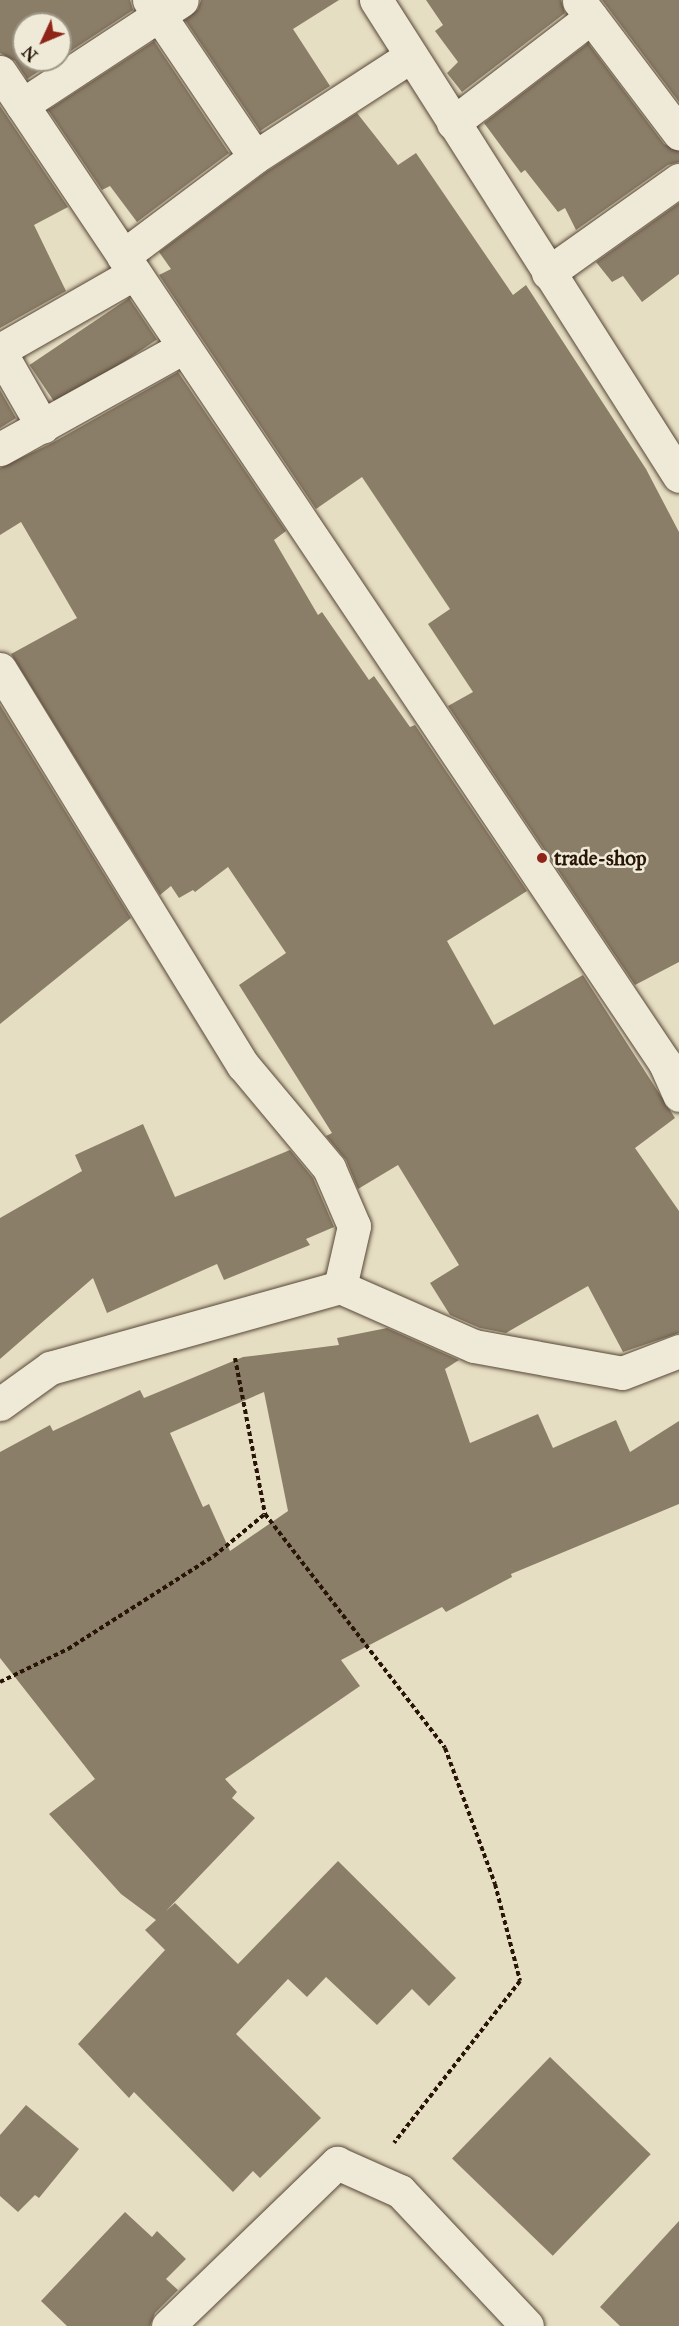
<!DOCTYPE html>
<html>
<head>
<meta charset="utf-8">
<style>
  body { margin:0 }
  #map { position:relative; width:679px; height:2326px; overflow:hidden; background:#e6dec3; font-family:"IM FELL Great Primer",serif }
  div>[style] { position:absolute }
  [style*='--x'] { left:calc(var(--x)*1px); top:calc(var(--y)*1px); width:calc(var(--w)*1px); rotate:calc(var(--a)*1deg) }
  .building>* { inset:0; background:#8b7e69; transform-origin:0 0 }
  .path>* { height:4px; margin-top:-2px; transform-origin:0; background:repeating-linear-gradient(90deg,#281507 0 4.5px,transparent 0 7.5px) }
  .roads { filter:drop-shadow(0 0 2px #584736) drop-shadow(0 0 2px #584736) }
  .street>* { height:33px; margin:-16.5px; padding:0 16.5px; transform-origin:16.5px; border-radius:16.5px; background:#efead8 }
  .dots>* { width:16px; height:16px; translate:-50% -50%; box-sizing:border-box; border:3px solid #efead8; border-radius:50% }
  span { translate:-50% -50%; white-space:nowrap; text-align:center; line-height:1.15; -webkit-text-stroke:5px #efead8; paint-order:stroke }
  .poi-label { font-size:21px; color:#281507; font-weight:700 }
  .left { translate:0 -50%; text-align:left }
  .north { position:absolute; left:12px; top:12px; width:60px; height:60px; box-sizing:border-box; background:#efead8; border:2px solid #9f9584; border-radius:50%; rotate:226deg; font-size:16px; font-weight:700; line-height:24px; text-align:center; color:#281507 }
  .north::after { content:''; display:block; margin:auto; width:21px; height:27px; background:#8f2418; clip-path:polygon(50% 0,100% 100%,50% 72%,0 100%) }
</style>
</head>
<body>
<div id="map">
  <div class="building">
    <div style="clip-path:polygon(0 0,130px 0,133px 10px,60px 58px,60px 24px,24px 24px,24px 60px,56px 60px,27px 79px,15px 61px,0 53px)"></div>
    <div style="clip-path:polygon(201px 0,339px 0,293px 29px,330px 86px,260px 131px,185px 20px,198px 9px)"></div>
    <div style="clip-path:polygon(426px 0,561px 0,565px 13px,462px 92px,447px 73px,458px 62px,435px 31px,443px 25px)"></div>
    <div style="clip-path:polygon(602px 0,679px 0,679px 102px)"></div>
    <div style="clip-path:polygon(154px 41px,229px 153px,137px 222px,110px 186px,102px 190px,48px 110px)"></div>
    <div style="clip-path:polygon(588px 43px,664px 144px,679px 151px,679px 162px,668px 165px,576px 230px,565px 208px,558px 212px,525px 170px,521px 173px,484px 123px)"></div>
    <div style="clip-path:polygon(0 106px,68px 207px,34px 225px,66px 291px,0 328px)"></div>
    <div style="clip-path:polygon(357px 113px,398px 165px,416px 153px,513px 295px,526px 285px,646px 469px,679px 532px,679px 962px,635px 985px,448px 706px,473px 692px,428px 624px,450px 609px,362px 477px,316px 509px,159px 275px,171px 269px,159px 252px,266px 172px)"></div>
    <div style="clip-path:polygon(679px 203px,679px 274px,642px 302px,623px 276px,612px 282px,596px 262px)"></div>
    <div style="left:129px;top:298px;width:50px;height:120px;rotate:56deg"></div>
    <div style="clip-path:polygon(178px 372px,286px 531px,274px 540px,318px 615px,322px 612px,369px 680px,374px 676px,410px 727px,415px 725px,527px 891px,447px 941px,494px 1025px,583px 975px,675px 1118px,635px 1148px,679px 1211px,679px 1333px,623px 1352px,588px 1286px,506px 1333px,480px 1328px,450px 1315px,430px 1283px,459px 1265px,398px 1165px,358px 1189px,346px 1160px,326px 1136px,332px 1133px,239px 985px,286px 953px,228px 867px,195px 892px,193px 890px,179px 898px,171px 886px,160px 895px,11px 654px,77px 618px,21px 522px,0 535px,0 468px,52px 443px)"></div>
    <div style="clip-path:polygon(0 390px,16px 418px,0 428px)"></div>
    <div style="clip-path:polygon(0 705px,131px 918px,0 1024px)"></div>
    <div style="clip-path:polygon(143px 1124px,175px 1197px,290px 1150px,313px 1178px,334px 1227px,306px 1239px,310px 1245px,224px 1280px,217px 1264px,107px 1313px,93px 1278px,0 1359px,0 1218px,82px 1171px,75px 1155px)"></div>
    <div style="clip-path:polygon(evenodd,387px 1328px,459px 1360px,445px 1369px,470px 1443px,538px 1414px,553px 1448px,616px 1420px,630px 1452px,679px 1421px,679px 1504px,511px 1574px,512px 1577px,446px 1612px,442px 1607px,341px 1660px,360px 1686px,225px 1779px,237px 1792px,232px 1798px,255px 1818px,166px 1911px,175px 1903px,238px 1964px,338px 1861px,456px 1978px,429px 2006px,412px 1989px,377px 2025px,326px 1977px,307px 1997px,288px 1979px,236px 2034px,321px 2118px,260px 2178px,253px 2171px,233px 2192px,134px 2092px,129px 2098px,78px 2044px,165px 1950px,145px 1930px,156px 1920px,121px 1894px,49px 1814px,95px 1779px,0 1658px,0 1452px,50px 1425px,53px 1431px,140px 1390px,144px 1398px,243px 1357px,339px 1345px,337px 1338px,387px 1328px,264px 1392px,288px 1511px,230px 1551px,209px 1504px,203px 1507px,170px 1433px,264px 1392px)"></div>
    <div style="left:550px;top:2057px;width:140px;height:141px;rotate:44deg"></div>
    <div style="clip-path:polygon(26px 2105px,79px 2149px,39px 2198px,35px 2195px,18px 2212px,0 2196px,0 2135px)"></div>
    <div style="clip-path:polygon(125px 2212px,152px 2237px,157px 2231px,186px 2259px,166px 2279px,178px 2290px,155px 2313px,150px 2326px,67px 2326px,41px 2301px)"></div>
    <div style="clip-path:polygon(679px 2221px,679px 2326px,620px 2326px,600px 2307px)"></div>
  </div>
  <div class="path">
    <div style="--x:235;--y:1358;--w:159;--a:79.1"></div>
    <div style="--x:265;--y:1514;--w:295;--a:52.4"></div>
    <div style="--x:445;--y:1748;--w:145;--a:69.8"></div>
    <div style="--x:495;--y:1884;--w:100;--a:75.5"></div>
    <div style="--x:520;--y:1981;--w:205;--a:127.9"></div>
    <div style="--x:0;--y:1682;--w:76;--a:-25.9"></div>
    <div style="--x:68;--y:1649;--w:173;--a:-32.5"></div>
    <div style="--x:214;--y:1556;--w:66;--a:-39.5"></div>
  </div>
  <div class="roads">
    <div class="street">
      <div style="--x:149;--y:0;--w:189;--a:56"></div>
      <div style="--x:255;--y:157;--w:186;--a:-32.9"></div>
      <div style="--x:376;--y:0;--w:564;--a:57.52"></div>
      <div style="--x:579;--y:1;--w:166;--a:52.9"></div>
      <div style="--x:0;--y:72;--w:1193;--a:56.14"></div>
      <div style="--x:665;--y:1063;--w:35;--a:66"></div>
      <div style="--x:22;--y:105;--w:191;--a:-33.3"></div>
      <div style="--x:453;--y:123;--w:174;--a:-37.5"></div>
      <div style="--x:123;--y:256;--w:165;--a:-36.9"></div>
      <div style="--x:548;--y:273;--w:161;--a:-35.4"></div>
      <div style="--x:0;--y:350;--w:155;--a:-29.7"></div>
      <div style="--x:0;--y:352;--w:86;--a:60.2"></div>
      <div style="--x:0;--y:449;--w:210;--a:-29"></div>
      <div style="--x:0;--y:669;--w:465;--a:58.5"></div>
      <div style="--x:243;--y:1065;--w:134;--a:50.1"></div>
      <div style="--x:329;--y:1168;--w:63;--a:66.7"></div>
      <div style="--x:354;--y:1226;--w:63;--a:102.9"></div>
      <div style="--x:0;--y:1404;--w:62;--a:-35.8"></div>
      <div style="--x:50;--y:1368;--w:301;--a:-15.6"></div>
      <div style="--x:340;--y:1287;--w:146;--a:23.8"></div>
      <div style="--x:474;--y:1346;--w:150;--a:10.3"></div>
      <div style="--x:622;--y:1373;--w:61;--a:-21.1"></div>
      <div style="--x:168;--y:2326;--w:235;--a:-44"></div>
      <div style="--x:337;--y:2163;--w:69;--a:24"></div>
      <div style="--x:400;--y:2191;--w:185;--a:46.7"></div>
    </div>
  </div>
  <div class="dots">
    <div style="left:542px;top:858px;background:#8f2418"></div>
  </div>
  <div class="poi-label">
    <span class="left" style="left:554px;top:858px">trade-shop</span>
  </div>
  <div class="north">N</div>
</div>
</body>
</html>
